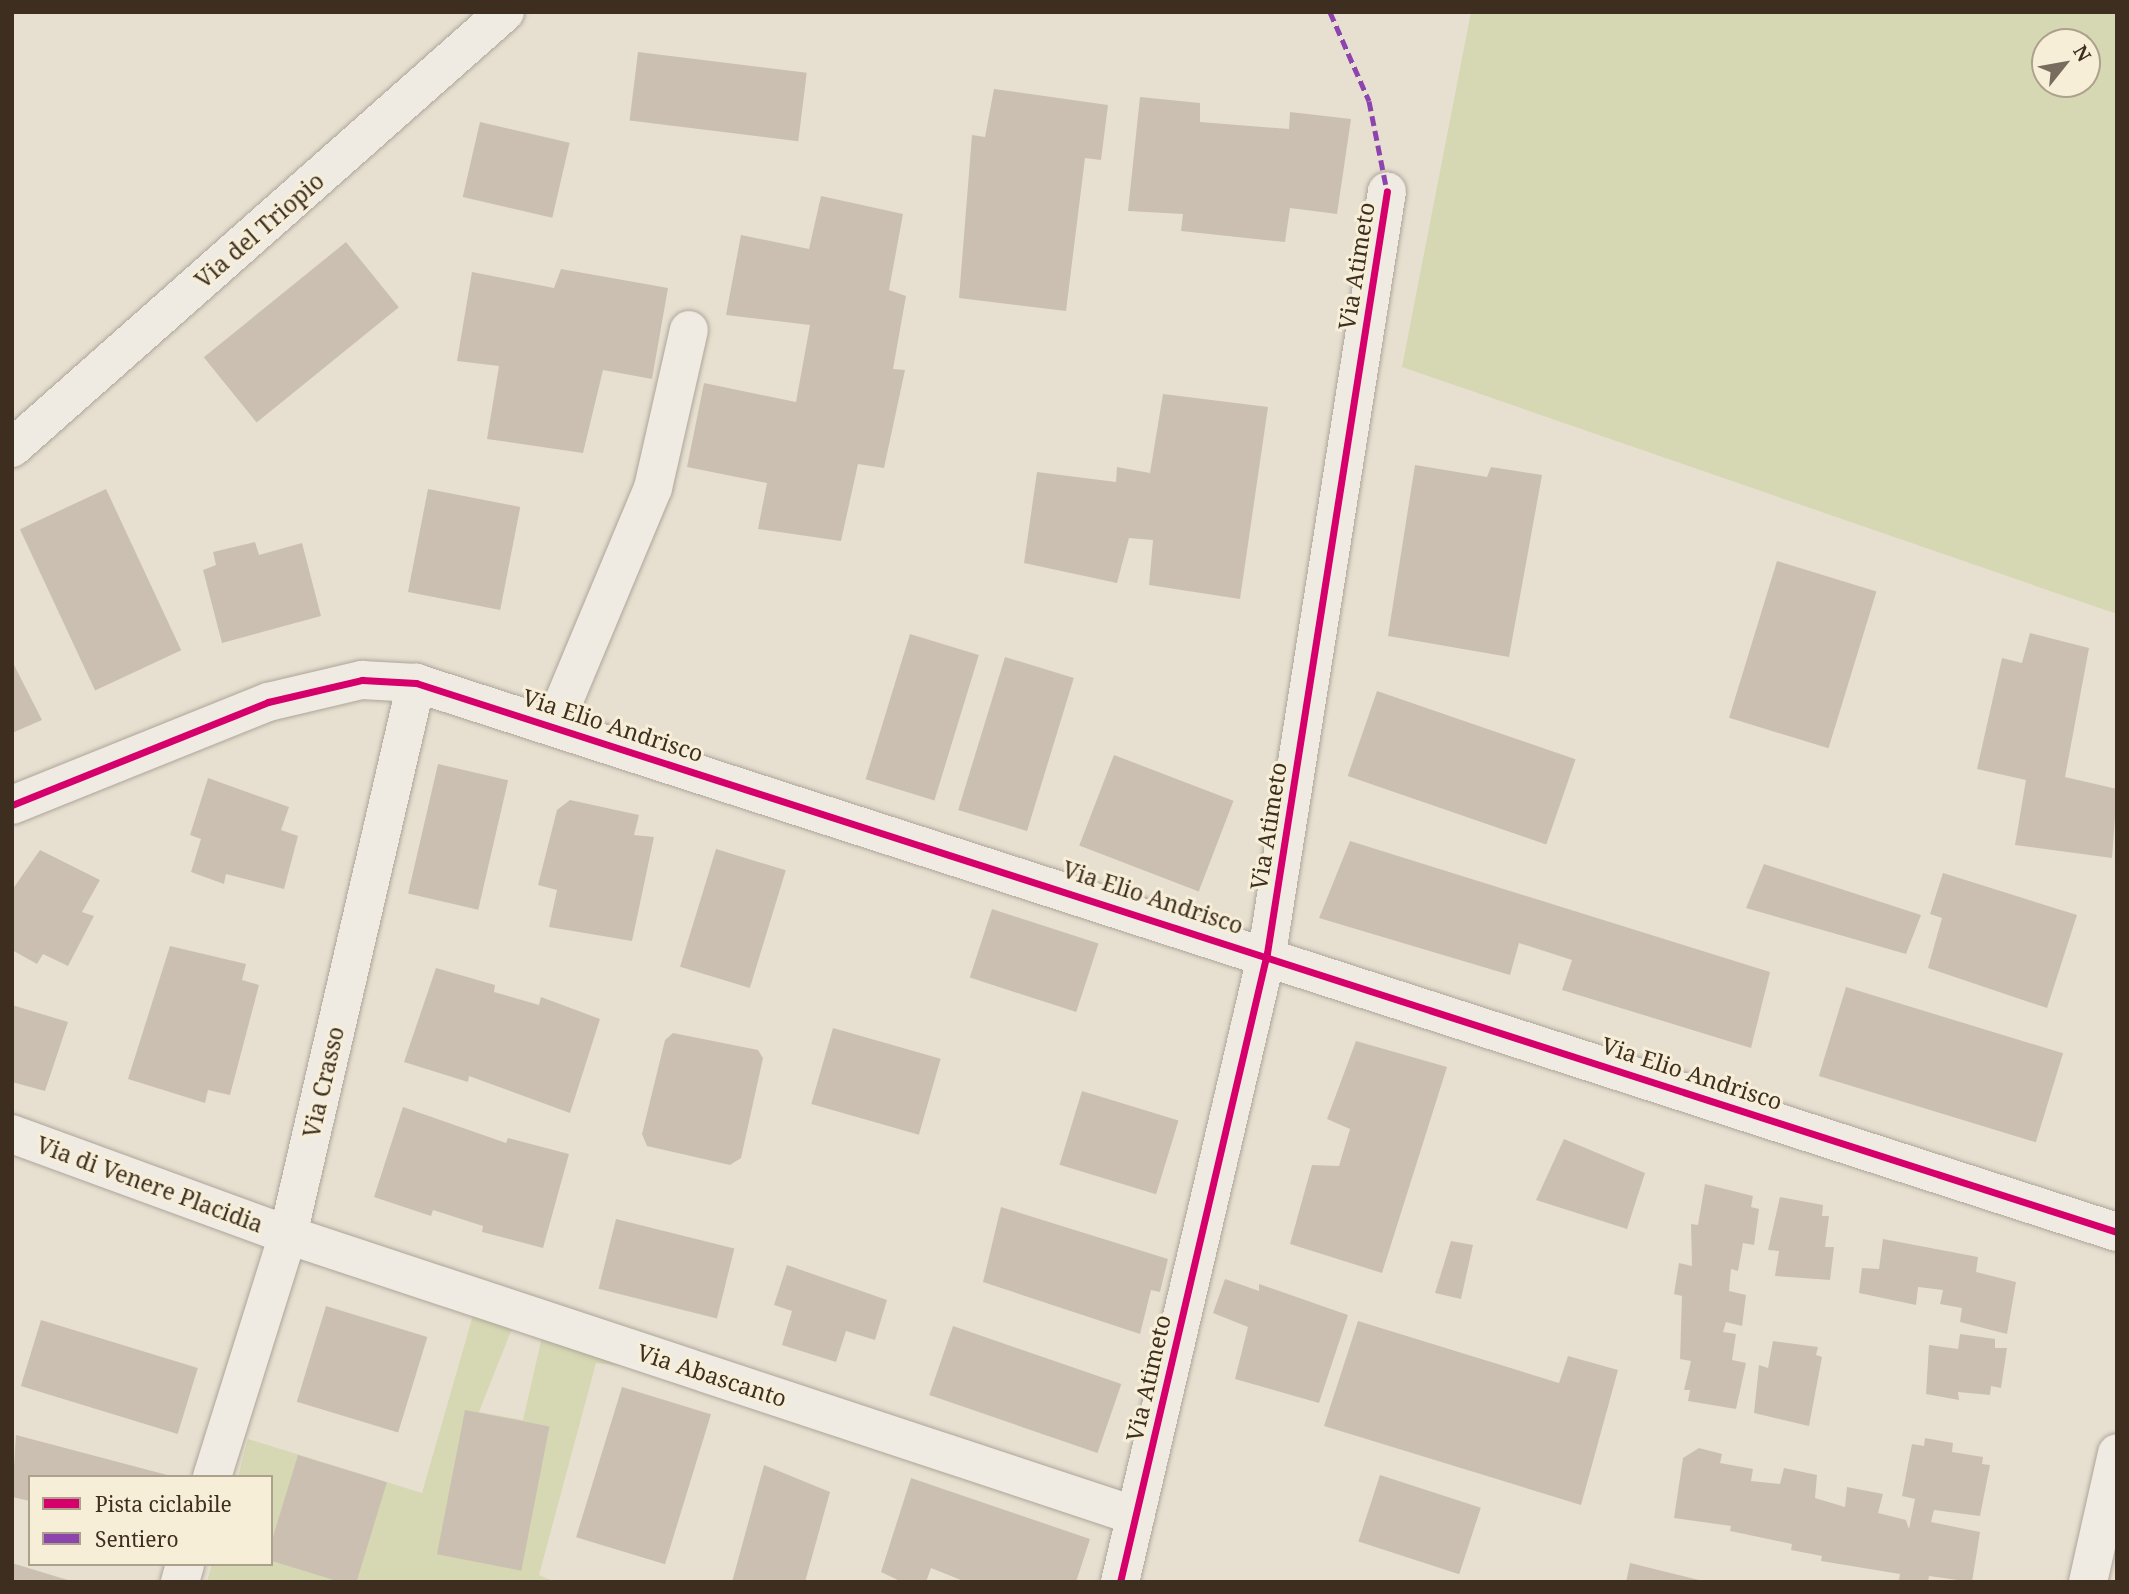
<!DOCTYPE html>
<html>
<head>
<meta charset="utf-8">
<style>
  body { margin:0 }
  #map { position:relative; width:2129px; height:1594px; overflow:hidden; background:#e7e0d1; font-family:"Noto Serif",serif }
  div>[style] { position:absolute }
  [style*='--x'] { left:calc(var(--x)*1px); top:calc(var(--y)*1px); width:calc(var(--w)*1px); rotate:calc(var(--a)*1deg) }
  .green>* { inset:0; background:#d6d7b3 }
  .building>* { inset:0; background:#cbbfb2; transform-origin:0 0 }
  .roads { filter:drop-shadow(0 0 2px #ada599) drop-shadow(0 0 2px #ada599) }
  .minor>* { height:38px; margin:-19px; padding:0 19px; transform-origin:19px; border-radius:19px; background:#efebe3 }
  .tertiary>* { height:38px; margin:-19px; padding:0 19px; transform-origin:19px; border-radius:19px; background:#efebe3 }
  .quiet>* { height:5px; margin-top:-2.5px; transform-origin:0; background:repeating-linear-gradient(90deg,#8e44ad 0 10px,transparent 0 15px) }
  .cycleway>* { height:7px; margin:-3.5px; padding:0 3.5px; transform-origin:3.5px; border-radius:3.5px; background:#d6006c }
  span { translate:-50% -50%; white-space:nowrap; text-align:center; line-height:1.15; -webkit-text-stroke:6px #f7eed8; paint-order:stroke }
  .street-label { font-size:23px; color:#3d2e20 }
  .frame { position:absolute; inset:0; border:14px solid #3d2e20; pointer-events:none }
  .legend { position:absolute; left:28px; top:1475px; width:245px; height:91px; box-sizing:border-box; background:#f7eed8; border:2px solid #ada18e; margin:0; padding:9px 12px; list-style:none; font-size:21px; color:#3d2e20 }
  .legend li { display:flex; align-items:center; gap:14px; height:35px }
  .legend b { width:35px; border:2px solid #ada18e }
  .north { position:absolute; left:2031px; top:28px; width:70px; height:70px; box-sizing:border-box; background:#f7eed8; border:2px solid #ada18e; border-radius:50%; rotate:59deg; font-size:19px; font-weight:700; line-height:28px; text-align:center; color:#3d2e20 }
  .north::after { content:''; display:block; margin:auto; width:24px; height:32px; background:#786c5e; clip-path:polygon(50% 0,100% 100%,50% 72%,0 100%) }
</style>
</head>
<body>
<div id="map">
  <div class="green">
    <div style="clip-path:polygon(evenodd,1471px 12px,2117px 12px,2117px 614px,1402px 367px,1471px 12px,2045px 42px,2087px 42px,2087px 84px,2045px 84px,2045px 42px)"></div>
    <div style="clip-path:polygon(473px 1315px,513px 1326px,479px 1412px,523px 1420px,542px 1337px,621px 1366px,596px 1363px,539px 1575px,555px 1582px,207px 1582px,212px 1564px,271px 1564px,271px 1477px,238px 1477px,248px 1439px,422px 1493px)"></div>
  </div>
  <div class="building">
    <div style="left:638px;top:52px;width:170px;height:69px;rotate:7deg"></div>
    <div style="clip-path:polygon(994px 89px,1108px 105px,1101px 160px,1085px 158px,1066px 311px,959px 298px,972px 135px,985px 137px)"></div>
    <div style="clip-path:polygon(1140px 97px,1200px 103px,1200px 122px,1289px 129px,1290px 112px,1351px 119px,1337px 214px,1290px 208px,1285px 242px,1181px 231px,1183px 214px,1128px 211px)"></div>
    <div style="left:480px;top:122px;width:92px;height:77px;rotate:13deg"></div>
    <div style="clip-path:polygon(821px 196px,903px 214px,889px 290px,906px 296px,893px 369px,905px 370px,884px 468px,858px 464px,841px 541px,758px 529px,767px 483px,687px 467px,704px 383px,796px 402px,810px 325px,726px 315px,741px 235px,809px 249px)"></div>
    <div style="left:346px;top:242px;width:84px;height:183px;rotate:51deg"></div>
    <div style="clip-path:polygon(561px 269px,668px 288px,652px 379px,603px 370px,583px 453px,487px 439px,499px 366px,457px 361px,472px 272px,554px 288px)"></div>
    <div style="clip-path:polygon(1163px 394px,1268px 407px,1240px 599px,1149px 585px,1153px 540px,1129px 538px,1117px 583px,1024px 563px,1037px 472px,1116px 482px,1117px 467px,1150px 473px)"></div>
    <div style="clip-path:polygon(1415px 465px,1487px 477px,1491px 467px,1542px 475px,1509px 657px,1388px 636px)"></div>
    <div style="left:106px;top:489px;width:178px;height:95px;rotate:65deg"></div>
    <div style="left:428px;top:489px;width:94px;height:105px;rotate:11deg"></div>
    <div style="clip-path:polygon(255px 542px,259px 555px,302px 543px,321px 616px,222px 643px,203px 570px,216px 565px,213px 552px)"></div>
    <div style="left:1777px;top:561px;width:104px;height:164px;rotate:17deg"></div>
    <div style="clip-path:polygon(2030px 633px,2089px 648px,2065px 777px,2117px 789px,2112px 858px,2015px 845px,2026px 780px,1977px 769px,2002px 658px,2022px 663px)"></div>
    <div style="left:910px;top:634px;width:72px;height:152px;rotate:17deg"></div>
    <div style="left:1005px;top:657px;width:72px;height:160px;rotate:17deg"></div>
    <div style="clip-path:polygon(12px 661px,42px 720px,12px 733px)"></div>
    <div style="left:1377px;top:691px;width:210px;height:90px;rotate:19deg"></div>
    <div style="left:1114px;top:755px;width:128px;height:97px;rotate:21deg"></div>
    <div style="left:438px;top:764px;width:72px;height:133px;rotate:13deg"></div>
    <div style="clip-path:polygon(208px 778px,289px 807px,281px 830px,298px 836px,284px 889px,226px 874px,224px 884px,191px 872px,201px 839px,190px 835px)"></div>
    <div style="clip-path:polygon(570px 800px,639px 815px,634px 835px,654px 837px,632px 941px,549px 927px,557px 890px,538px 885px,557px 810px)"></div>
    <div style="clip-path:polygon(1350px 841px,1770px 972px,1751px 1048px,1562px 990px,1572px 960px,1519px 943px,1510px 975px,1319px 918px)"></div>
    <div style="left:716px;top:849px;width:73px;height:123px;rotate:17deg"></div>
    <div style="clip-path:polygon(40px 850px,100px 880px,82px 912px,94px 916px,68px 966px,43px 954px,37px 964px,12px 950px,12px 890px)"></div>
    <div style="clip-path:polygon(1764px 864px,1921px 915px,1906px 954px,1746px 908px)"></div>
    <div style="clip-path:polygon(1943px 873px,2077px 915px,2047px 1008px,1928px 968px,1942px 918px,1930px 914px)"></div>
    <div style="left:992px;top:909px;width:112px;height:72px;rotate:18deg"></div>
    <div style="clip-path:polygon(170px 946px,246px 964px,242px 980px,259px 985px,230px 1095px,208px 1090px,205px 1103px,128px 1079px)"></div>
    <div style="clip-path:polygon(436px 968px,495px 985px,494px 992px,539px 1005px,541px 997px,600px 1019px,570px 1113px,469px 1076px,468px 1082px,404px 1062px)"></div>
    <div style="left:1846px;top:987px;width:227px;height:93px;rotate:17deg"></div>
    <div style="clip-path:polygon(12px 1005px,68px 1022px,45px 1091px,12px 1082px)"></div>
    <div style="left:833px;top:1028px;width:112px;height:79px;rotate:16deg"></div>
    <div style="clip-path:polygon(673px 1033px,758px 1050px,763px 1058px,741px 1158px,730px 1165px,647px 1146px,642px 1134px,665px 1040px)"></div>
    <div style="clip-path:polygon(1356px 1041px,1447px 1067px,1382px 1273px,1290px 1244px,1312px 1165px,1339px 1166px,1350px 1129px,1327px 1119px)"></div>
    <div style="left:1082px;top:1091px;width:101px;height:77px;rotate:17deg"></div>
    <div style="clip-path:polygon(403px 1107px,506px 1143px,508px 1138px,569px 1154px,543px 1248px,482px 1232px,483px 1226px,433px 1210px,431px 1216px,374px 1197px)"></div>
    <div style="clip-path:polygon(1564px 1139px,1645px 1173px,1627px 1229px,1536px 1200px)"></div>
    <div style="clip-path:polygon(1705px 1184px,1753px 1196px,1751px 1207px,1759px 1209px,1754px 1245px,1743px 1243px,1738px 1271px,1731px 1269px,1729px 1291px,1746px 1295px,1742px 1326px,1726px 1322px,1723px 1332px,1736px 1334px,1732px 1360px,1746px 1363px,1736px 1409px,1688px 1401px,1690px 1390px,1684px 1390px,1691px 1361px,1680px 1359px,1682px 1296px,1674px 1294px,1679px 1263px,1692px 1266px,1691px 1224px,1698px 1225px)"></div>
    <div style="clip-path:polygon(1780px 1197px,1823px 1205px,1822px 1216px,1829px 1216px,1825px 1247px,1834px 1247px,1830px 1280px,1775px 1276px,1779px 1251px,1768px 1250px)"></div>
    <div style="clip-path:polygon(1001px 1207px,1168px 1259px,1160px 1292px,1151px 1290px,1140px 1334px,983px 1282px)"></div>
    <div style="left:616px;top:1219px;width:122px;height:72px;rotate:14deg"></div>
    <div style="clip-path:polygon(1883px 1239px,1978px 1257px,1976px 1272px,2016px 1282px,2007px 1334px,1960px 1322px,1962px 1308px,1940px 1304px,1943px 1290px,1918px 1287px,1916px 1305px,1859px 1293px,1862px 1268px,1879px 1269px)"></div>
    <div style="clip-path:polygon(1451px 1241px,1473px 1245px,1461px 1299px,1435px 1293px)"></div>
    <div style="clip-path:polygon(787px 1265px,887px 1300px,875px 1340px,846px 1331px,836px 1362px,782px 1345px,792px 1311px,774px 1305px)"></div>
    <div style="clip-path:polygon(1225px 1279px,1259px 1291px,1259px 1284px,1348px 1315px,1319px 1403px,1235px 1379px,1248px 1327px,1213px 1313px)"></div>
    <div style="left:326px;top:1306px;width:106px;height:100px;rotate:17deg"></div>
    <div style="left:41px;top:1320px;width:164px;height:69px;rotate:17deg"></div>
    <div style="clip-path:polygon(1358px 1321px,1559px 1383px,1568px 1356px,1618px 1370px,1581px 1505px,1324px 1426px)"></div>
    <div style="left:953px;top:1326px;width:178px;height:73px;rotate:19deg"></div>
    <div style="clip-path:polygon(1960px 1334px,1995px 1339px,1995px 1348px,2007px 1348px,2001px 1388px,1991px 1386px,1990px 1395px,1958px 1392px,1959px 1400px,1926px 1394px,1929px 1345px,1958px 1349px)"></div>
    <div style="clip-path:polygon(1773px 1341px,1818px 1347px,1816px 1355px,1822px 1357px,1809px 1426px,1754px 1413px,1759px 1365px,1768px 1368px)"></div>
    <div style="left:622px;top:1387px;width:93px;height:157px;rotate:17deg"></div>
    <div style="left:465px;top:1410px;width:86px;height:147px;rotate:11deg"></div>
    <div style="clip-path:polygon(16px 1435px,171px 1476px,171px 1477px,30px 1477px,30px 1501px,12px 1497px)"></div>
    <div style="clip-path:polygon(1925px 1438px,1953px 1443px,1952px 1452px,1983px 1457px,1982px 1464px,1990px 1465px,1980px 1516px,1934px 1510px,1931px 1522px,1980px 1532px,1972px 1582px,1929px 1576px,1928px 1582px,1899px 1580px,1900px 1574px,1821px 1561px,1822px 1556px,1791px 1550px,1792px 1544px,1730px 1531px,1731px 1526px,1674px 1518px,1683px 1458px,1699px 1448px,1722px 1454px,1720px 1463px,1753px 1469px,1751px 1481px,1780px 1484px,1784px 1468px,1817px 1475px,1815px 1498px,1845px 1507px,1847px 1487px,1883px 1494px,1878px 1513px,1906px 1520px,1909px 1529px,1915px 1499px,1902px 1496px,1912px 1444px,1924px 1446px)"></div>
    <div style="left:298px;top:1455px;width:93px;height:109px;rotate:17deg"></div>
    <div style="clip-path:polygon(764px 1465px,830px 1492px,805px 1582px,732px 1582px)"></div>
    <div style="left:1380px;top:1475px;width:106px;height:70px;rotate:18deg"></div>
    <div style="clip-path:polygon(911px 1478px,1090px 1539px,1076px 1582px,966px 1582px,931px 1568px,926px 1582px,902px 1582px,881px 1572px)"></div>
    <div style="clip-path:polygon(12px 1563px,71px 1581px,71px 1582px,12px 1582px)"></div>
    <div style="clip-path:polygon(1630px 1563px,1703px 1581px,1703px 1582px,1626px 1582px)"></div>
  </div>
  <div class="roads">
    <div class="minor">
      <div style="--x:12;--y:448;--w:658;--a:-41.49"></div>
      <div style="--x:553;--y:727;--w:259;--a:-67.3"></div>
      <div style="--x:653;--y:488;--w:162;--a:-77.2"></div>
      <div style="--x:12;--y:805;--w:276;--a:-21.9"></div>
      <div style="--x:268;--y:702;--w:97;--a:-13.2"></div>
      <div style="--x:362;--y:680;--w:54;--a:3.2"></div>
      <div style="--x:416;--y:683;--w:1787;--a:17.89"></div>
      <div style="--x:12;--y:1134;--w:294;--a:20.1"></div>
      <div style="--x:288;--y:1235;--w:893;--a:18.33"></div>
      <div style="--x:212;--y:1477;--w:254;--a:-72.6"></div>
      <div style="--x:288;--y:1235;--w:567;--a:-76.94"></div>
      <div style="--x:180;--y:1582;--w:19;--a:-74"></div>
      <div style="--x:1120;--y:1582;--w:646;--a:-76.85"></div>
      <div style="--x:1267;--y:953;--w:771;--a:-81.05"></div>
    </div>
    <div class="tertiary">
      <div style="--x:2088;--y:1582;--w:132;--a:-77.3"></div>
    </div>
  </div>
  <div class="quiet">
    <div style="--x:1330;--y:12;--w:97;--a:66.3"></div>
    <div style="--x:1369;--y:101;--w:92;--a:78.7"></div>
  </div>
  <div class="cycleway">
    <div style="--x:12;--y:805;--w:276;--a:-21.9"></div>
    <div style="--x:268;--y:702;--w:97;--a:-13.2"></div>
    <div style="--x:362;--y:680;--w:54;--a:3.2"></div>
    <div style="--x:416;--y:683;--w:1787;--a:17.89"></div>
    <div style="--x:1120;--y:1582;--w:646;--a:-76.85"></div>
    <div style="--x:1267;--y:953;--w:771;--a:-81.05"></div>
  </div>
  <div class="street-label">
    <span style="left:259px;top:230px;rotate:-41deg">Via del Triopio</span>
    <span style="left:1356px;top:266px;rotate:-81deg">Via Atimeto</span>
    <span style="left:613px;top:725px;rotate:18deg">Via Elio Andrisco</span>
    <span style="left:1268px;top:826px;rotate:-81deg">Via Atimeto</span>
    <span style="left:1153px;top:897px;rotate:18deg">Via Elio Andrisco</span>
    <span style="left:1692px;top:1073px;rotate:18deg">Via Elio Andrisco</span>
    <span style="left:323px;top:1082px;rotate:-77deg">Via Crasso</span>
    <span style="left:150px;top:1184px;rotate:20deg">Via di Venere Placidia</span>
    <span style="left:712px;top:1375px;rotate:18deg">Via Abascanto</span>
    <span style="left:1148px;top:1378px;rotate:-77deg">Via Atimeto</span>
  </div>
  <div class="frame"></div>
  <ul class="legend">
  <li><b style="height:9px;background:#d6006c"></b>Pista ciclabile</li>
  <li><b style="height:9px;background:#8e44ad"></b>Sentiero</li>
  </ul>
  <div class="north">N</div>
</div>
</body>
</html>
